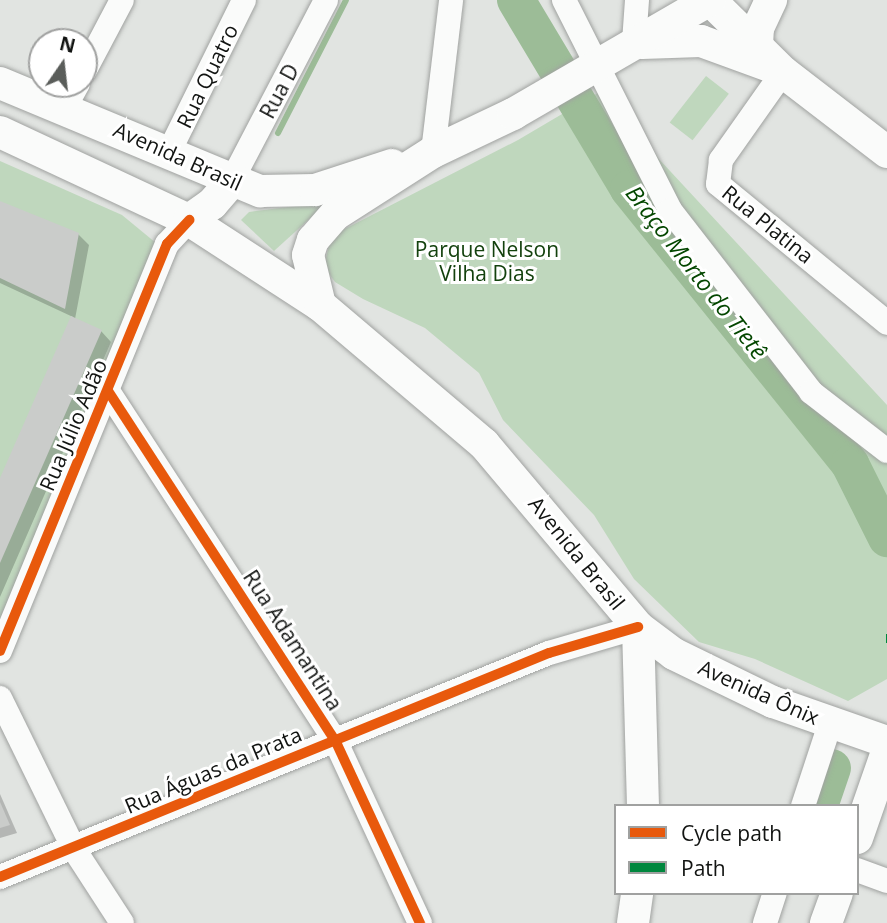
<!DOCTYPE html>
<html>
<head>
<meta charset="utf-8">
<style>
  body { margin:0 }
  #map { position:relative; width:887px; height:923px; overflow:hidden; background:#e1e4e1; font-family:"Open Sans",sans-serif }
  div>[style] { position:absolute }
  [style*='--x'] { left:calc(var(--x)*1px); top:calc(var(--y)*1px); width:calc(var(--w)*1px); rotate:calc(var(--a)*1deg) }
  .green>* { inset:0; background:#bfd7bd; transform-origin:0 0 }
  .shadow>* { inset:0; background:#0003 }
  .stream>* { height:6px; margin:-3px; padding:0 3px; transform-origin:3px; border-radius:3px; background:#9cbc97 }
  .river>* { height:38px; margin:-19px; padding:0 19px; transform-origin:19px; border-radius:19px; background:#9cbc97 }
  .building>* { inset:0; background:#caccca }
  .roads { filter:drop-shadow(0 0 2px #a0a2a0) drop-shadow(0 0 2px #a0a2a0) }
  .minor>* { height:24px; margin:-12px; padding:0 12px; transform-origin:12px; border-radius:12px; background:#fafbfa }
  .major>* { height:32px; margin:-16px; padding:0 16px; transform-origin:16px; border-radius:16px; background:#fafbfa }
  .quiet>* { height:9px; margin-top:-4.5px; transform-origin:0; background:repeating-linear-gradient(90deg,#00873e 0 18px,transparent 0 27px) }
  .cycleway>* { height:10px; margin:-5px; padding:0 5px; transform-origin:5px; border-radius:5px; background:#e8590c }
  span { translate:-50% -50%; white-space:nowrap; text-align:center; line-height:1.15; -webkit-text-stroke:6px #fff; paint-order:stroke }
  .street-label { font-size:21px; color:#121412 }
  .park-label { font-size:21px; color:#13410d }
  .water-label { font-size:23px; color:#044700; font-style:italic }
  .legend { position:absolute; left:614px; top:804px; width:245px; height:91px; box-sizing:border-box; background:#fff; border:2px solid #a0a1a0; margin:0; padding:9px 12px; list-style:none; font-size:21px; color:#121412 }
  .legend li { display:flex; align-items:center; gap:14px; height:35px }
  .legend b { width:35px; border:2px solid #a0a1a0 }
  .north { position:absolute; left:28px; top:28px; width:70px; height:70px; box-sizing:border-box; background:#fff; border:2px solid #a0a1a0; border-radius:50%; rotate:14deg; font-size:19px; font-weight:700; line-height:28px; text-align:center; color:#121412 }
  .north::after { content:''; display:block; margin:auto; width:24px; height:32px; background:#5a5d5a; clip-path:polygon(50% 0,100% 100%,50% 72%,0 100%) }
</style>
</head>
<body>
<div id="map">
  <div class="green">
    <div style="left:706px;top:76px;width:29px;height:59px;rotate:38deg"></div>
    <div style="clip-path:polygon(613px 84px,658px 158px,887px 405px,887px 679px,848px 701px,755px 659px,699px 642px,634px 579px,594px 515px,503px 420px,479px 373px,425px 328px,363px 299px,335px 282px,324px 267px,331px 236px,518px 140px)"></div>
    <div style="clip-path:polygon(0 161px,122px 215px,156px 243px,0 619px)"></div>
    <div style="clip-path:polygon(328px 202px,274px 251px,241px 220px,249px 212px)"></div>
  </div>
  <div class="shadow">
    <div style="clip-path:polygon(0 202px,78px 234px,89px 245px,75px 319px,101px 331px,111px 342px,0 597px,0 483px,73px 317px,0 283px)"></div>
    <div style="clip-path:polygon(0 794px,17px 833px,0 838px)"></div>
  </div>
  <div class="stream">
    <div style="--x:278;--y:133;--w:149;--a:-62.9"></div>
  </div>
  <div class="river">
    <div style="--x:516;--y:0;--w:220;--a:59.1"></div>
    <div style="--x:629;--y:189;--w:353;--a:51.2"></div>
    <div style="--x:850;--y:464;--w:83;--a:63.4"></div>
    <div style="--x:819;--y:806;--w:40;--a:-71.1"></div>
  </div>
  <div class="building">
    <div style="clip-path:polygon(0 201px,79px 233px,65px 309px,0 278px)"></div>
    <div style="clip-path:polygon(71px 316px,102px 330px,0 563px,0 478px)"></div>
    <div style="clip-path:polygon(0 802px,10px 825px,0 828px)"></div>
  </div>
  <div class="roads">
    <div class="minor">
      <div style="--x:564;--y:0;--w:235;--a:63.2"></div>
      <div style="--x:670;--y:210;--w:230;--a:52.2"></div>
      <div style="--x:811;--y:392;--w:96;--a:37.8"></div>
      <div style="--x:634;--y:42;--w:42;--a:-85.9"></div>
      <div style="--x:84;--y:72;--w:81;--a:-62.2"></div>
      <div style="--x:783;--y:72;--w:108;--a:125.2"></div>
      <div style="--x:721;--y:160;--w:24;--a:97"></div>
      <div style="--x:718;--y:184;--w:219;--a:39.4"></div>
      <div style="--x:65;--y:107;--w:26;--a:-61"></div>
      <div style="--x:169;--y:152;--w:169;--a:-63.7"></div>
      <div style="--x:433;--y:152;--w:153;--a:-83.2"></div>
      <div style="--x:231;--y:182;--w:205;--a:-62.4"></div>
      <div style="--x:108;--y:391;--w:416;--a:57"></div>
      <div style="--x:335;--y:740;--w:202;--a:65.1"></div>
      <div style="--x:0;--y:651;--w:440;--a:-67.7"></div>
      <div style="--x:167;--y:244;--w:33;--a:-47"></div>
      <div style="--x:0;--y:698;--w:168;--a:63.9"></div>
      <div style="--x:74;--y:849;--w:88;--a:57"></div>
      <div style="--x:803;--y:806;--w:86;--a:-71.8"></div>
      <div style="--x:857;--y:870;--w:32;--a:20"></div>
      <div style="--x:0;--y:877;--w:593;--a:-22.2"></div>
      <div style="--x:549;--y:653;--w:93;--a:-16.3"></div>
      <div style="--x:765;--y:923;--w:32;--a:-72"></div>
    </div>
    <div class="major">
      <div style="--x:710;--y:0;--w:103;--a:44.6"></div>
      <div style="--x:783;--y:72;--w:131;--a:37.6"></div>
      <div style="--x:642;--y:43;--w:59;--a:-1.9"></div>
      <div style="--x:701;--y:41;--w:70;--a:20"></div>
      <div style="--x:757;--y:46;--w:18;--a:-87"></div>
      <div style="--x:758;--y:28;--w:31;--a:-65"></div>
      <div style="--x:0;--y:83;--w:282;--a:22.6"></div>
      <div style="--x:260;--y:191;--w:55;--a:-1"></div>
      <div style="--x:315;--y:190;--w:81;--a:-18"></div>
      <div style="--x:0;--y:132;--w:208;--a:25"></div>
      <div style="--x:189;--y:220;--w:156;--a:33"></div>
      <div style="--x:320;--y:305;--w:215;--a:40.3"></div>
      <div style="--x:484;--y:444;--w:239;--a:49.9"></div>
      <div style="--x:638;--y:627;--w:45;--a:36.9"></div>
      <div style="--x:674;--y:654;--w:110;--a:25.9"></div>
      <div style="--x:773;--y:702;--w:121;--a:19.3"></div>
      <div style="--x:189;--y:220;--w:28;--a:-35"></div>
      <div style="--x:212;--y:204;--w:29;--a:-49"></div>
      <div style="--x:320;--y:305;--w:51;--a:-103.5"></div>
      <div style="--x:308;--y:255;--w:16;--a:-72"></div>
      <div style="--x:313;--y:240;--w:35;--a:-49"></div>
      <div style="--x:336;--y:214;--w:115;--a:-32.6"></div>
      <div style="--x:433;--y:152;--w:89;--a:-25.4"></div>
      <div style="--x:513;--y:114;--w:228;--a:-30.1"></div>
      <div style="--x:638;--y:627;--w:179;--a:88.4"></div>
      <div style="--x:857;--y:838;--w:91;--a:-70.8"></div>
      <div style="--x:633;--y:923;--w:30;--a:-82"></div>
      <div style="--x:826;--y:923;--w:32;--a:-70"></div>
    </div>
  </div>
  <div class="quiet">
    <div style="--x:886;--y:638;--w:1;--a:0"></div>
  </div>
  <div class="cycleway">
    <div style="--x:108;--y:391;--w:416;--a:57"></div>
    <div style="--x:335;--y:740;--w:202;--a:65.1"></div>
    <div style="--x:0;--y:651;--w:440;--a:-67.7"></div>
    <div style="--x:167;--y:244;--w:33;--a:-47"></div>
    <div style="--x:0;--y:877;--w:593;--a:-22.2"></div>
    <div style="--x:549;--y:653;--w:93;--a:-16.3"></div>
  </div>
  <div class="street-label">
    <span style="left:207px;top:76px;rotate:-64deg">Rua Quatro</span>
    <span style="left:279px;top:91px;rotate:-62deg">Rua D</span>
    <span style="left:178px;top:156px;rotate:24deg">Avenida Brasil</span>
    <span style="left:768px;top:224px;rotate:39deg">Rua Platina</span>
    <span style="left:73px;top:425px;rotate:-67deg">Rua Júlio Adão</span>
    <span style="left:577px;top:553px;rotate:51deg">Avenida Brasil</span>
    <span style="left:293px;top:640px;rotate:57deg">Rua Adamantina</span>
    <span style="left:759px;top:692px;rotate:24deg">Avenida Ônix</span>
    <span style="left:213px;top:770px;rotate:-23deg">Rua Águas da Prata</span>
  </div>
  <div class="park-label">
    <span style="left:487px;top:261px">Parque Nelson<br>Vilha Dias</span>
  </div>
  <div class="water-label">
    <span style="left:697px;top:272px;rotate:52deg">Braço Morto do Tietê</span>
  </div>
  <ul class="legend">
  <li><b style="height:9px;background:#e8590c"></b>Cycle path</li>
  <li><b style="height:9px;background:#00873e"></b>Path</li>
  </ul>
  <div class="north">N</div>
</div>
</body>
</html>
